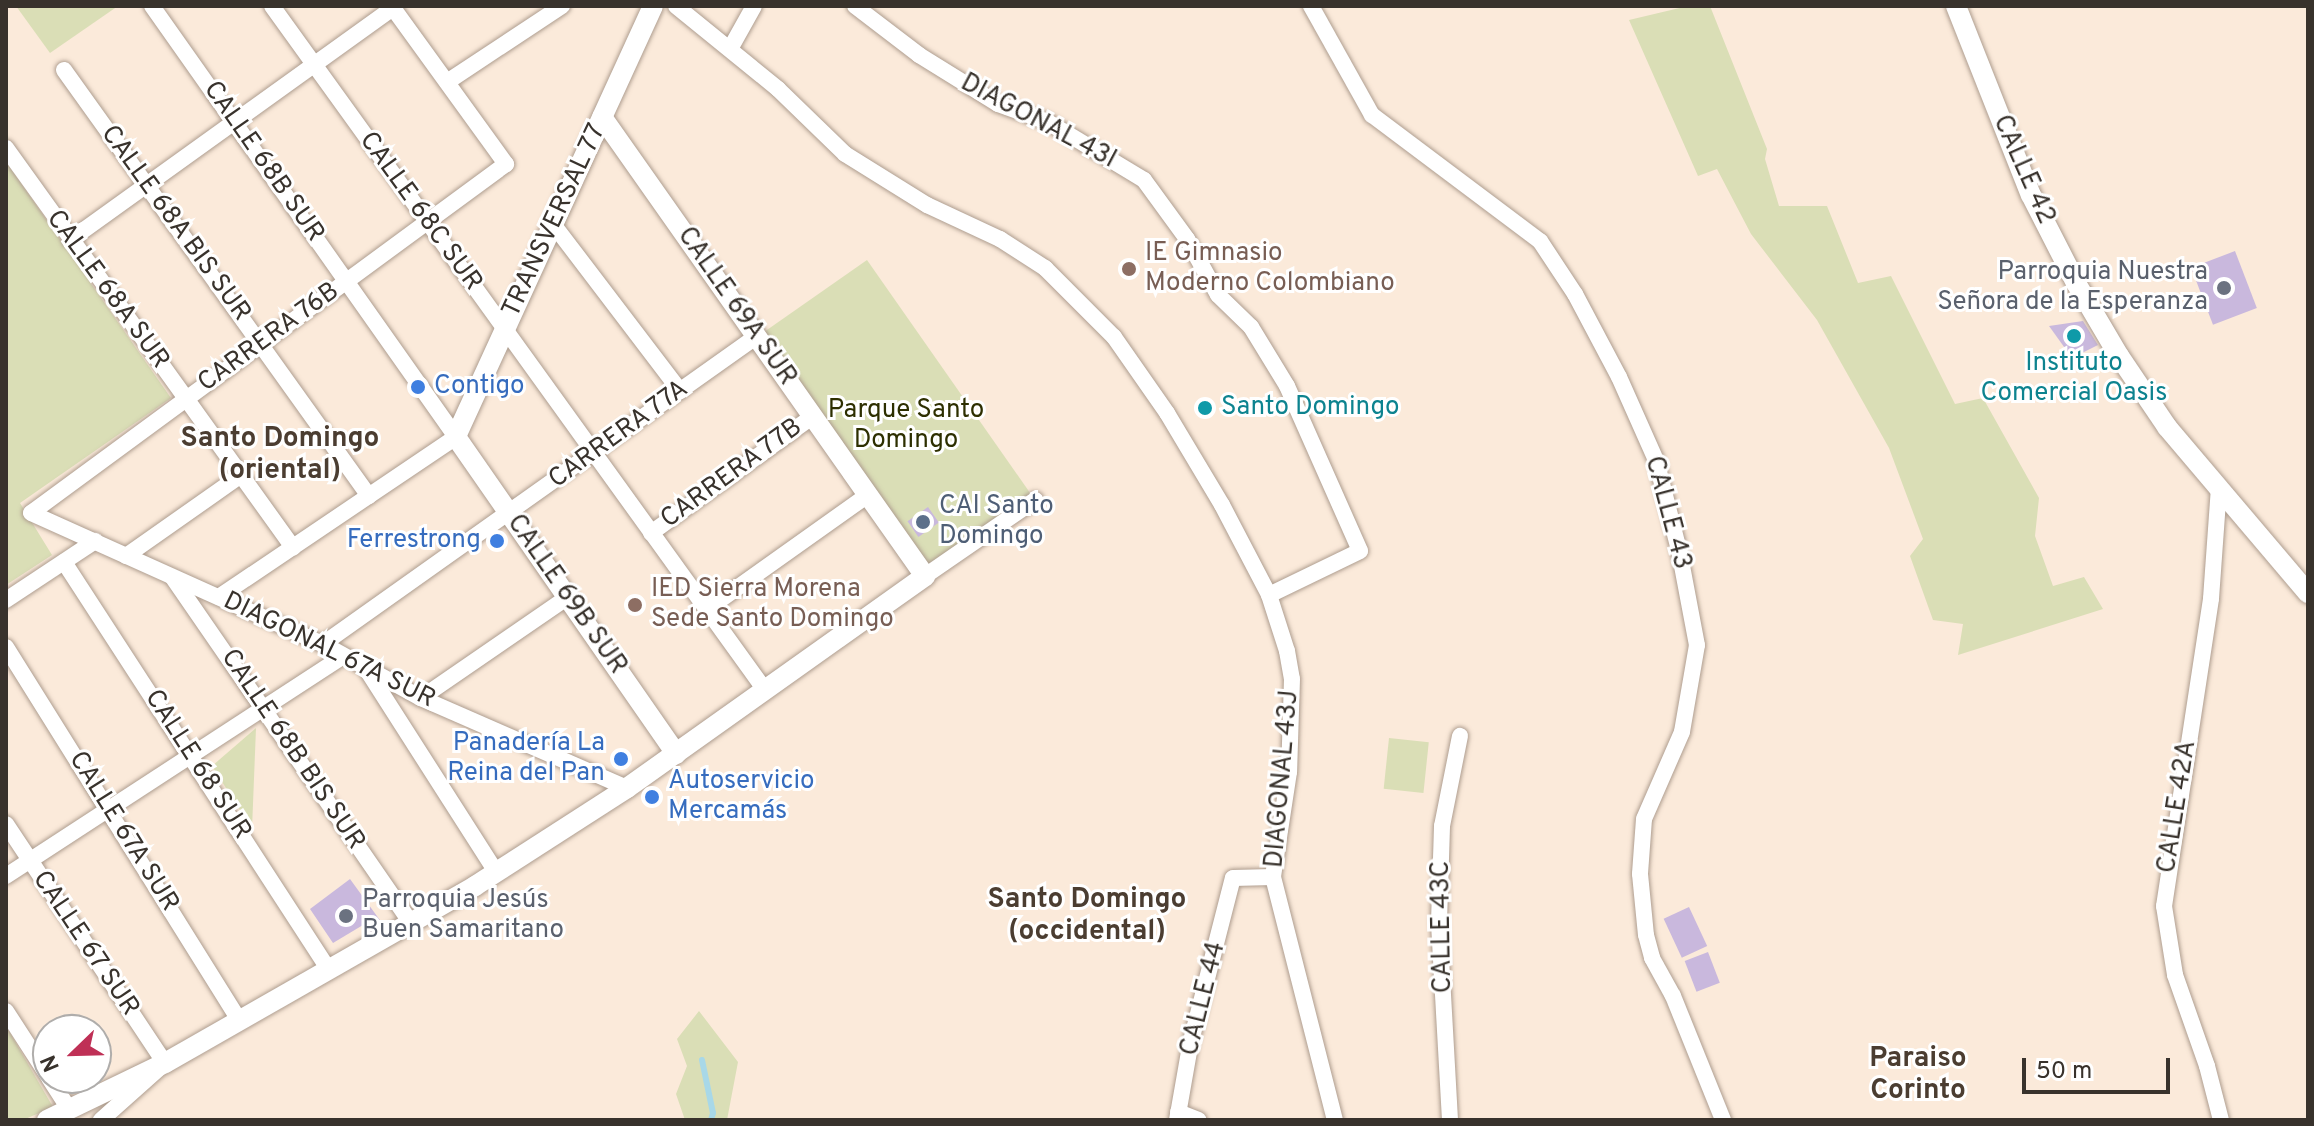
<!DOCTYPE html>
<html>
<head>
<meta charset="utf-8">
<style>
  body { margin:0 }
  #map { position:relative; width:2314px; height:1126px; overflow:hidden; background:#fbeada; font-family:Overpass,sans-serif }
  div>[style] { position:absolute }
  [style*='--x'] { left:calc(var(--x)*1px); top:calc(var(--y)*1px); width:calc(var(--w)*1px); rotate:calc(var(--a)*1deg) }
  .green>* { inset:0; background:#dadeb6; transform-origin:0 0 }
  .stream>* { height:6px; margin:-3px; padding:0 3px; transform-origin:3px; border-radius:3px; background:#a8d8e8 }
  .building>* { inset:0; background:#c9b8dd; transform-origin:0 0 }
  .roads { filter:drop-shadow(0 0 2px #ae9d8f) drop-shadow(0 0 2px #ae9d8f) }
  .minor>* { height:16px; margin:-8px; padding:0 8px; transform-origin:8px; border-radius:8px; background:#fff }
  .tertiary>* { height:20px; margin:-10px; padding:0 10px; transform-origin:10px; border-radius:10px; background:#fff }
  .dots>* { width:22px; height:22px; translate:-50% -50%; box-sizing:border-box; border:4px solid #fff; border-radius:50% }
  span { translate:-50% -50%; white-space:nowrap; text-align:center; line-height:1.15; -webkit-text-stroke:6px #fff; paint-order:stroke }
  .street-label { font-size:26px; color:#38322c }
  .education-label { font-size:26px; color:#785e54 }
  .left { translate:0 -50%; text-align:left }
  .worship-label { font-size:26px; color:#5b616d }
  .right { translate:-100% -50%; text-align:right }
  .culture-label { font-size:26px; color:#0d838f }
  .shop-label { font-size:26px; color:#366cbe }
  .park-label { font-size:26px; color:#2d2f00 }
  .service-label { font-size:26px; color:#4e5e75 }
  .neighbourhood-label { font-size:28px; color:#4b3d31; font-weight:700 }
  .frame { position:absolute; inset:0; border:8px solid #38322c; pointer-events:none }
  .north { position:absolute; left:32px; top:1014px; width:80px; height:80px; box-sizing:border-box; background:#fff; border:2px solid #afadab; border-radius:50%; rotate:247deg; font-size:22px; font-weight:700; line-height:32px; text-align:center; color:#38322c }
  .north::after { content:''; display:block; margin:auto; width:28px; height:36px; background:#bf3056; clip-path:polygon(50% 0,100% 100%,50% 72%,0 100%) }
  .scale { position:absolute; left:2022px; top:1058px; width:148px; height:36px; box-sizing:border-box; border:4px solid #38322c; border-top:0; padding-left:10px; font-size:24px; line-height:28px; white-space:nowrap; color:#38322c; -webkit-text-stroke:6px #fff; paint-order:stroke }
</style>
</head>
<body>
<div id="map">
  <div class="green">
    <div style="clip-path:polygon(16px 6px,118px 6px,50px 53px)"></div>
    <div style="clip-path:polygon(1688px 6px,1710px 6px,1767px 149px,1765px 159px,1779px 206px,1827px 206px,1858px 283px,1891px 276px,1955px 404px,1983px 398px,2039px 498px,2035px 536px,2053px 586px,2084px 577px,2103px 609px,1958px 655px,1963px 624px,1933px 620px,1910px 556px,1923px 539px,1889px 448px,1817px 320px,1751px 234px,1717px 169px,1698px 176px,1629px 20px)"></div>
    <div style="clip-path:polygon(6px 162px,171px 398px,20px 503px,52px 555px,6px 585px)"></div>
    <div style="left:867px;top:260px;width:288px;height:127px;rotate:55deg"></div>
    <div style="clip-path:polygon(256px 728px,252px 829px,212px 766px)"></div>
    <div style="left:1389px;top:738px;width:40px;height:51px;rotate:6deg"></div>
    <div style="clip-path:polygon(699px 1011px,738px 1062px,727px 1120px,685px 1120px,676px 1094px,687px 1066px,677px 1039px)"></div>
    <div style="clip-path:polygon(6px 1026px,53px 1107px,23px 1120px,6px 1120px)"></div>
  </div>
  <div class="stream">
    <div style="--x:702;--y:1060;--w:54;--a:78.3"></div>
    <div style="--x:713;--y:1113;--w:7;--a:106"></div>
  </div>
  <div class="building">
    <div style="left:2235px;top:251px;width:61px;height:47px;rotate:69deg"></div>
    <div style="clip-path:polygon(2083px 321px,2098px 345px,2072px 358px,2049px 326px)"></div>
    <div style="left:928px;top:507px;width:19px;height:25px;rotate:55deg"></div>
    <div style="clip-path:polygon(350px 879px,382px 923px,371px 933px,363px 925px,333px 943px,310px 909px)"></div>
    <div style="left:1689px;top:907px;width:43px;height:28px;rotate:65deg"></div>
    <div style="left:1708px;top:952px;width:33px;height:25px;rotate:69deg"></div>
  </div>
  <div class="roads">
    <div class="minor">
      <div style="--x:152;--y:6;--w:527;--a:54.8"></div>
      <div style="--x:456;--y:437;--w:286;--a:146"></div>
      <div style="--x:272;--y:6;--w:843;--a:54.22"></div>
      <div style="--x:676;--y:6;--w:132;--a:39.1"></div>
      <div style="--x:778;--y:89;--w:93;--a:44.1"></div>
      <div style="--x:845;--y:154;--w:97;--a:31.9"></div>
      <div style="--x:927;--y:205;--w:81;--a:25"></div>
      <div style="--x:1000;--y:239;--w:54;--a:32.8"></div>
      <div style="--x:1045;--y:268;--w:98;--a:45"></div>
      <div style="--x:1114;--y:337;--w:93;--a:55.1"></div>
      <div style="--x:1167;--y:413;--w:107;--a:59.1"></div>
      <div style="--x:1222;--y:505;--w:102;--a:62.4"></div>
      <div style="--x:1269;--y:595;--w:59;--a:72.2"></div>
      <div style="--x:1287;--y:651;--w:28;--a:80"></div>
      <div style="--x:1292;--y:679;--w:93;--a:91.8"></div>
      <div style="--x:1289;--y:772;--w:106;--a:98.7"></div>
      <div style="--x:1273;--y:877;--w:251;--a:75.7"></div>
      <div style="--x:855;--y:6;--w:81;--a:37.4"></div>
      <div style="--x:919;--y:55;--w:93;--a:31.8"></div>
      <div style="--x:998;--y:104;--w:53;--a:19.8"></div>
      <div style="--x:1048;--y:122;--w:112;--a:31.1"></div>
      <div style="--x:1144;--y:180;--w:73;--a:53.9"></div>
      <div style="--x:1187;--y:239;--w:64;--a:61"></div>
      <div style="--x:1218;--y:295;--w:46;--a:44.1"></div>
      <div style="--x:1251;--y:327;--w:69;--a:58.6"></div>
      <div style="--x:1287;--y:386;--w:180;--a:66.1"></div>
      <div style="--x:1360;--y:551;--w:101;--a:154.2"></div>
      <div style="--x:1311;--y:6;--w:125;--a:60.8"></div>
      <div style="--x:1372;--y:115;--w:210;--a:36.9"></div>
      <div style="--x:1540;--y:241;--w:64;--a:56.6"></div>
      <div style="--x:1575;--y:294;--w:94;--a:62.1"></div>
      <div style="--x:1619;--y:377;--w:91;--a:66"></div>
      <div style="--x:1656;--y:460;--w:93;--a:75.7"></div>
      <div style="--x:1679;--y:550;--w:97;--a:79.3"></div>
      <div style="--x:1697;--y:645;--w:88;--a:99.8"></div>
      <div style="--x:1682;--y:732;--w:95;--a:113.6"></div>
      <div style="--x:1644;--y:819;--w:55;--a:94.2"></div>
      <div style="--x:1640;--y:874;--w:61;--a:84.4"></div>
      <div style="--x:1646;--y:935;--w:24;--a:75"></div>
      <div style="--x:1652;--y:958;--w:43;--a:61.1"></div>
      <div style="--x:1673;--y:996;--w:134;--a:68"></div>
      <div style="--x:393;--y:8;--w:193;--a:54.1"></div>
      <div style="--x:506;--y:164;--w:589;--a:143.69"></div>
      <div style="--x:31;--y:513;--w:320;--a:24.2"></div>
      <div style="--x:323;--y:644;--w:112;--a:28.9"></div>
      <div style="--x:421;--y:698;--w:225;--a:23.6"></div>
      <div style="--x:730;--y:49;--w:49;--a:-60.8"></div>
      <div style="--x:64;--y:70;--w:524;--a:54.4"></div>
      <div style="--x:447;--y:82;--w:138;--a:-33.5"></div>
      <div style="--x:6;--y:148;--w:492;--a:54.3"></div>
      <div style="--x:553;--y:224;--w:210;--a:52.7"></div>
      <div style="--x:70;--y:240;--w:401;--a:-35.7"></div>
      <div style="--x:2219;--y:487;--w:112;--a:94.1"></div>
      <div style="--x:2211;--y:599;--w:311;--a:98.7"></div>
      <div style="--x:2164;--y:906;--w:70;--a:80.9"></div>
      <div style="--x:2175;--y:975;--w:96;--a:70.6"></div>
      <div style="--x:2207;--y:1066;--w:56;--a:75.5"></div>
      <div style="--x:651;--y:533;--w:200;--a:-35.8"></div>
      <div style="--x:126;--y:556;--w:139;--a:-35.1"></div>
      <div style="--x:64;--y:562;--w:485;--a:57"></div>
      <div style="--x:925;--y:576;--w:134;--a:-34.6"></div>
      <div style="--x:173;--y:578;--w:419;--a:55.4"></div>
      <div style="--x:6;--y:600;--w:107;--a:-33.5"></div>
      <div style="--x:706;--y:610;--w:200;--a:-35.4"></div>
      <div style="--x:323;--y:644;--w:532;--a:-35.36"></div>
      <div style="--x:6;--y:647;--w:438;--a:58"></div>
      <div style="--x:365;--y:667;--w:243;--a:57.4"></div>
      <div style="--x:421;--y:698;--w:178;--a:-34.5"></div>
      <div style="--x:6;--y:824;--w:287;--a:56.4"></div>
      <div style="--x:165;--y:1063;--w:86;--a:138.3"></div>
      <div style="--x:6;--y:876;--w:402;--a:-33.1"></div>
      <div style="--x:6;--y:1011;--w:77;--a:57.1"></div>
      <div style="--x:49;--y:1078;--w:37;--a:57"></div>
      <div style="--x:1178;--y:1112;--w:22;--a:21"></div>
      <div style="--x:1177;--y:1120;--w:80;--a:-80"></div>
      <div style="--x:1191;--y:1041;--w:168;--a:-75.6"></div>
      <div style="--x:1233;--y:878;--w:40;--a:-1.4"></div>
      <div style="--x:1450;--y:1120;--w:198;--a:-93.2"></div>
      <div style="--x:1439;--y:922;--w:96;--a:-88.2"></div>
      <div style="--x:1442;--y:826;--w:92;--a:-78.7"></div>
    </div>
    <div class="tertiary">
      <div style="--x:653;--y:6;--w:474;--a:114.6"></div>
      <div style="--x:456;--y:437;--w:386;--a:55.2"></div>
      <div style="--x:1956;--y:6;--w:203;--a:68.4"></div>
      <div style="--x:2031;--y:195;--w:99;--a:62.9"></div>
      <div style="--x:2076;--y:283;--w:85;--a:59.5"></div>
      <div style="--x:2119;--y:356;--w:86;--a:55.9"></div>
      <div style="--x:2167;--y:427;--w:218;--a:49.7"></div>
      <div style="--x:47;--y:1120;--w:131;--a:-25.8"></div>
      <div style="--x:165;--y:1063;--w:357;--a:-29.7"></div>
      <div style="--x:475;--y:886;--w:181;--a:-32.8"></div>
      <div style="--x:627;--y:788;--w:366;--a:-35.4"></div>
      <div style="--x:925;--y:576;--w:561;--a:-125.13"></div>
    </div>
  </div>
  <div class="dots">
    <div style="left:1129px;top:269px;background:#8d6e63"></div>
    <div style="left:2224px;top:288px;background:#6b7280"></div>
    <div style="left:2074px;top:336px;background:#0f9aa8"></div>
    <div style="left:418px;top:387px;background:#3f7fe0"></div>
    <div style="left:1205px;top:408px;background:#0f9aa8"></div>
    <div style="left:923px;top:522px;background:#5c6f8a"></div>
    <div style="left:497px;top:541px;background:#3f7fe0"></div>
    <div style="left:635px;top:605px;background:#8d6e63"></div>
    <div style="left:621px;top:759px;background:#3f7fe0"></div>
    <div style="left:652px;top:797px;background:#3f7fe0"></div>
    <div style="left:346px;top:916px;background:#6b7280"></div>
  </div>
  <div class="street-label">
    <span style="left:1038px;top:122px;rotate:28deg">DIAGONAL 43I</span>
    <span style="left:263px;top:162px;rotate:55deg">CALLE 68B SUR</span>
    <span style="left:2023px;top:170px;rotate:66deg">CALLE 42</span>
    <span style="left:420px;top:212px;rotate:54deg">CALLE 68C SUR</span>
    <span style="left:555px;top:221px;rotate:-65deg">TRANSVERSAL 77</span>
    <span style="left:175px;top:224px;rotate:54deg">CALLE 68A BIS SUR</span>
    <span style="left:107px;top:290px;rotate:54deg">CALLE 68A SUR</span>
    <span style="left:736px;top:307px;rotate:55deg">CALLE 69A SUR</span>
    <span style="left:269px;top:338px;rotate:-36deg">CARRERA 76B</span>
    <span style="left:619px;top:435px;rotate:-36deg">CARRERA 77A</span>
    <span style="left:732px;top:474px;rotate:-36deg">CARRERA 77B</span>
    <span style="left:1667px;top:513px;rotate:75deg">CALLE 43</span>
    <span style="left:566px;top:595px;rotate:55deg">CALLE 69B SUR</span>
    <span style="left:329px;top:651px;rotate:26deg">DIAGONAL 67A SUR</span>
    <span style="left:292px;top:750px;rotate:56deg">CALLE 68B BIS SUR</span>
    <span style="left:197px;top:765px;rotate:57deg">CALLE 68 SUR</span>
    <span style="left:1283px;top:779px;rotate:-85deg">DIAGONAL 43J</span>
    <span style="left:2178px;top:807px;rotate:-81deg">CALLE 42A</span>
    <span style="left:123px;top:832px;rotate:58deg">CALLE 67A SUR</span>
    <span style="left:1443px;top:927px;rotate:-91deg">CALLE 43C</span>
    <span style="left:85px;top:944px;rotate:56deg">CALLE 67 SUR</span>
    <span style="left:1204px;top:999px;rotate:-76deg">CALLE 44</span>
  </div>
  <div class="education-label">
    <span class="left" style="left:1145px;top:269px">IE Gimnasio<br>Moderno Colombiano</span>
    <span class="left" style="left:651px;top:605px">IED Sierra Morena<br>Sede Santo Domingo</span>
  </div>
  <div class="worship-label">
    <span class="right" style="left:2208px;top:288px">Parroquia Nuestra<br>Señora de la Esperanza</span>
    <span class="left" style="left:362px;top:916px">Parroquia Jesús<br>Buen Samaritano</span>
  </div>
  <div class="culture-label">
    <span style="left:2074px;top:379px">Instituto<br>Comercial Oasis</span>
    <span class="left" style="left:1221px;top:408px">Santo Domingo</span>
  </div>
  <div class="shop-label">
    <span class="left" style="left:434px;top:387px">Contigo</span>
    <span class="right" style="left:481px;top:541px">Ferrestrong</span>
    <span class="right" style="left:605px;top:759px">Panadería La<br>Reina del Pan</span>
    <span class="left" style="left:668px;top:797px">Autoservicio<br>Mercamás</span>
  </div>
  <div class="park-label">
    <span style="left:906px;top:426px">Parque Santo<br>Domingo</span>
  </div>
  <div class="service-label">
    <span class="left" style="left:939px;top:522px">CAI Santo<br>Domingo</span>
  </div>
  <div class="neighbourhood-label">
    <span style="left:280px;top:455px">Santo Domingo<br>(oriental)</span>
    <span style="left:1087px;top:916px">Santo Domingo<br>(occidental)</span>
    <span style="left:1918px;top:1075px">Paraiso<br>Corinto</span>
  </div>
  <div class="frame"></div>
  <div class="north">N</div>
  <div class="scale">50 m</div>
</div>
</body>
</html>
